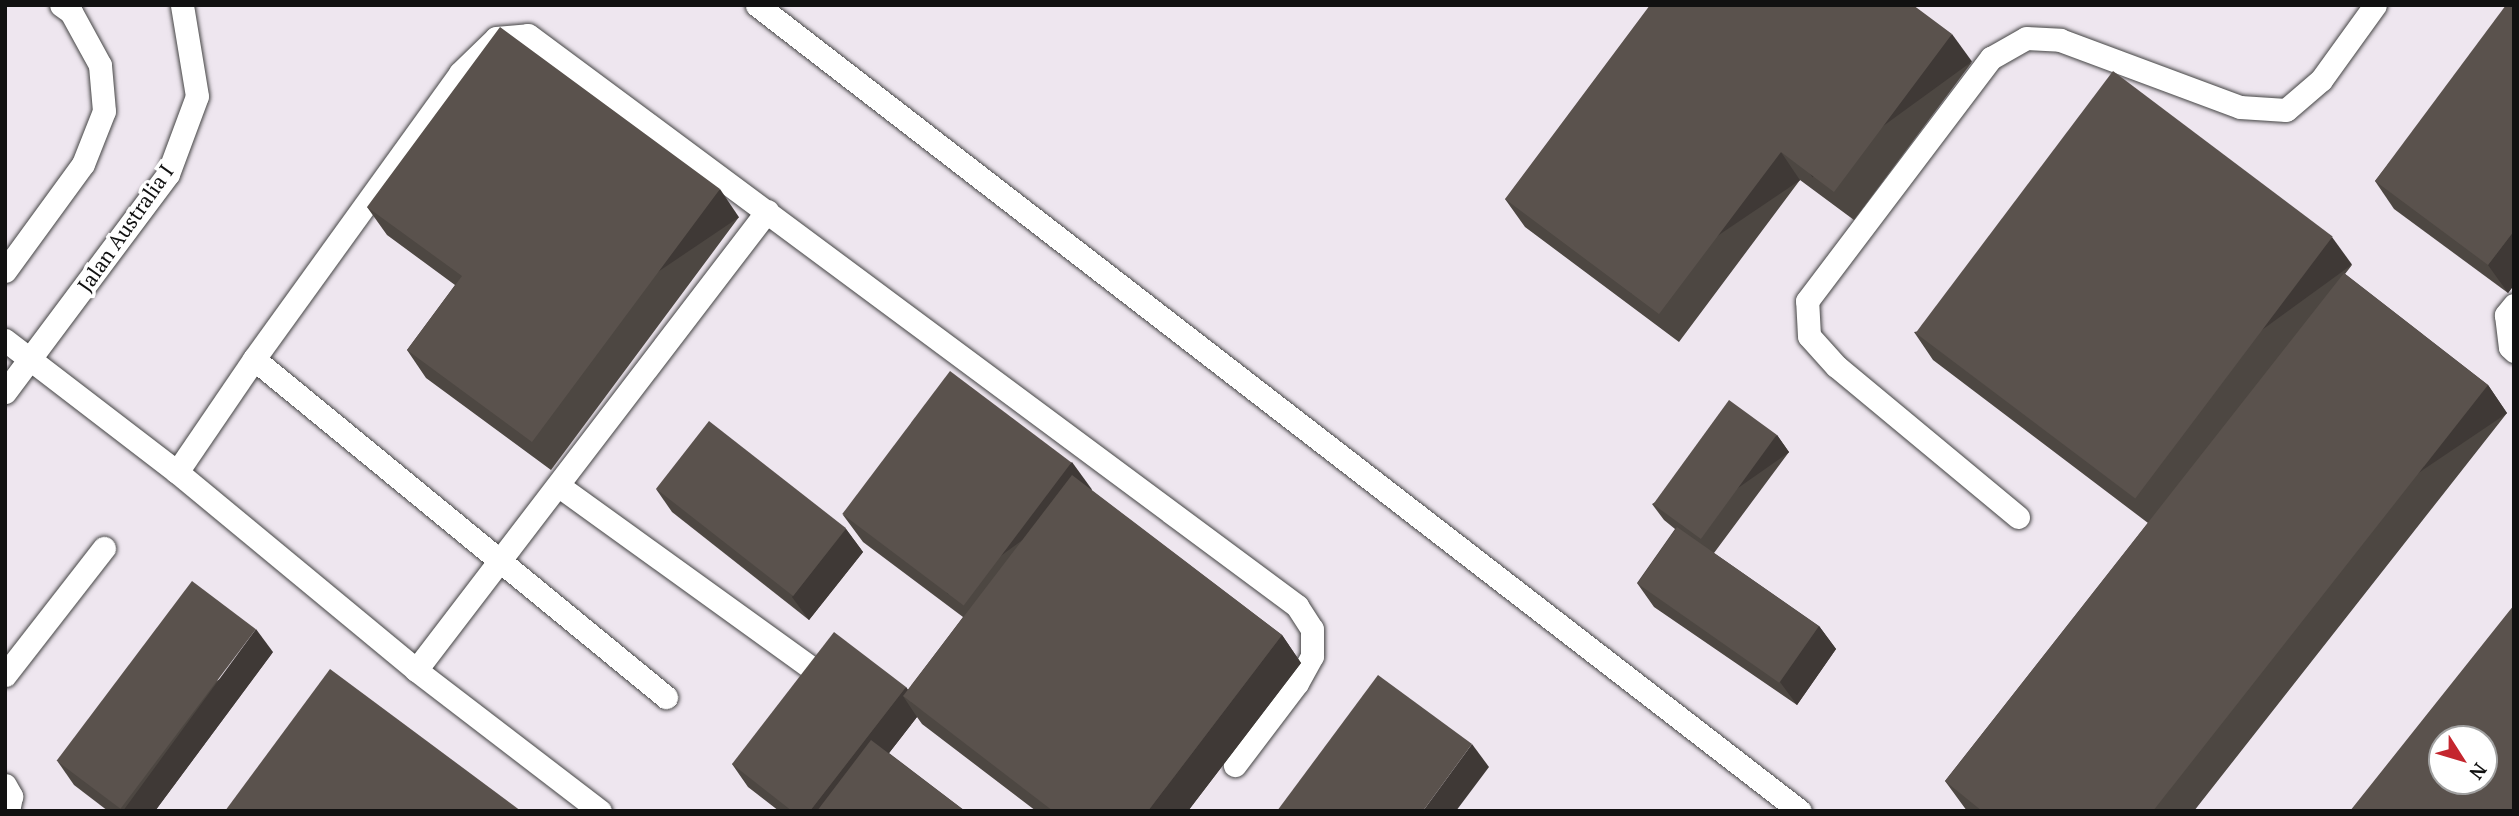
<!DOCTYPE html>
<html>
<head>
<meta charset="utf-8">
<style>
  body { margin:0 }
  #map { position:relative; width:2519px; height:816px; overflow:hidden; background:#fffdf5; font-family:"PT Serif",serif }
  div>[style] { position:absolute }
  [style*='--x'] { left:calc(var(--x)*1px); top:calc(var(--y)*1px); width:calc(var(--w)*1px); rotate:calc(var(--a)*1deg) }
  .industrial>* { inset:0; background:#eee6ef }
  .roads { filter:drop-shadow(0 0 2px #444) drop-shadow(0 0 2px #444) }
  .service>* { height:23px; margin:-11.5px; padding:0 11.5px; transform-origin:11.5px; border-radius:11.5px; background:#fff }
  .wall>* { inset:0; background:#4d4742 }
  .shaded-wall>* { inset:0; background:#3f3936; transform-origin:0 0 }
  .building>* { inset:0; background:#5a524d; transform-origin:0 0 }
  span { translate:-50% -50%; white-space:nowrap; text-align:center; line-height:1.15; -webkit-text-stroke:7px #fff; paint-order:stroke }
  .street-label { font-size:21px; color:#111 }
  .frame { position:absolute; inset:0; border:7px solid #111; pointer-events:none }
  .north { position:absolute; left:2428px; top:725px; width:70px; height:70px; box-sizing:border-box; background:#fff; border:2px solid #a0a0a0; border-radius:50%; rotate:127deg; font-size:19px; font-weight:700; line-height:28px; text-align:center; color:#111 }
  .north::after { content:''; display:block; margin:auto; width:24px; height:32px; background:#c4262e; clip-path:polygon(50% 0,100% 100%,50% 72%,0 100%) }
</style>
</head>
<body>
<div id="map">
  <div class="industrial">
    <div style="clip-path:polygon(evenodd,5px 5px,2514px 5px,2514px 811px,5px 811px,5px 5px,2442px 739px,2484px 739px,2484px 781px,2442px 781px,2442px 739px)"></div>
  </div>
  <div class="roads">
    <div class="service">
      <div style="--x:757;--y:5;--w:1318;--a:37.7"></div>
      <div style="--x:5;--y:271;--w:132;--a:-53.9"></div>
      <div style="--x:83;--y:164;--w:57;--a:-68.4"></div>
      <div style="--x:104;--y:111;--w:46;--a:-95"></div>
      <div style="--x:100;--y:65;--w:60;--a:-118.7"></div>
      <div style="--x:71;--y:12;--w:12;--a:-145"></div>
      <div style="--x:2514;--y:305;--w:13;--a:129"></div>
      <div style="--x:2506;--y:315;--w:32;--a:83"></div>
      <div style="--x:2510;--y:347;--w:6;--a:45"></div>
      <div style="--x:5;--y:340;--w:217;--a:37.5"></div>
      <div style="--x:177;--y:472;--w:310;--a:39.6"></div>
      <div style="--x:416;--y:670;--w:232;--a:37.5"></div>
      <div style="--x:254;--y:359;--w:533;--a:39.37"></div>
      <div style="--x:5;--y:392;--w:272;--a:-53.2"></div>
      <div style="--x:168;--y:174;--w:83;--a:-69.6"></div>
      <div style="--x:197;--y:96;--w:92;--a:-99.4"></div>
      <div style="--x:177;--y:472;--w:137;--a:-55.7"></div>
      <div style="--x:254;--y:359;--w:352;--a:-54.2"></div>
      <div style="--x:460;--y:73;--w:50;--a:-44.2"></div>
      <div style="--x:496;--y:38;--w:32;--a:-5"></div>
      <div style="--x:528;--y:35;--w:958;--a:36.59"></div>
      <div style="--x:1297;--y:606;--w:27;--a:57"></div>
      <div style="--x:1312;--y:629;--w:27;--a:90"></div>
      <div style="--x:1312;--y:656;--w:31;--a:119"></div>
      <div style="--x:1297;--y:683;--w:103;--a:127.1"></div>
      <div style="--x:559;--y:486;--w:314;--a:35.8"></div>
      <div style="--x:2018;--y:517;--w:236;--a:-140.3"></div>
      <div style="--x:1836;--y:366;--w:40;--a:-132"></div>
      <div style="--x:1809;--y:336;--w:35;--a:-93"></div>
      <div style="--x:1807;--y:301;--w:305;--a:-52.9"></div>
      <div style="--x:1991;--y:58;--w:40;--a:-29.7"></div>
      <div style="--x:2026;--y:38;--w:34;--a:3"></div>
      <div style="--x:2060;--y:40;--w:192;--a:20.4"></div>
      <div style="--x:2240;--y:107;--w:46;--a:3.7"></div>
      <div style="--x:2286;--y:110;--w:46;--a:-40.6"></div>
      <div style="--x:2321;--y:80;--w:92;--a:-54.2"></div>
      <div style="--x:416;--y:670;--w:578;--a:-52.59"></div>
      <div style="--x:5;--y:675;--w:161;--a:-52.1"></div>
      <div style="--x:5;--y:785;--w:13;--a:61"></div>
      <div style="--x:11;--y:796;--w:15;--a:101"></div>
    </div>
  </div>
  <div class="wall">
    <div style="clip-path:polygon(2514px 5px,2514px 285px,2508px 293px,2394px 209px,2375px 181px)"></div>
    <div style="clip-path:polygon(1972px 62px,1854px 220px,1800px 180px,1679px 342px,1525px 227px,1505px 199px)"></div>
    <div style="clip-path:polygon(367px 207px,739px 217px,551px 470px,426px 378px,407px 350px,455px 285px,387px 235px)"></div>
    <div style="clip-path:polygon(2352px 265px,2345px 274px,2488px 385px,2507px 413px,2194px 811px,1967px 811px,1945px 781px,2148px 523px,1933px 360px,1914px 332px)"></div>
    <div style="clip-path:polygon(1777px 435px,1789px 452px,1714px 553px,1819px 626px,1836px 649px,1797px 705px,1654px 607px,1637px 583px,1675px 529px,1664px 520px,1652px 504px)"></div>
    <div style="clip-path:polygon(656px 489px,846px 529px,863px 552px,809px 620px,672px 512px)"></div>
    <div style="clip-path:polygon(1091px 490px,1282px 635px,1301px 663px,1188px 811px,1036px 811px,922px 724px,917px 717px,889px 753px,965px 811px,779px 811px,748px 787px,732px 764px,906px 687px,908px 690px,963px 617px,863px 542px,843px 515px)"></div>
    <div style="clip-path:polygon(273px 652px,155px 811px,108px 811px,74px 785px,58px 762px)"></div>
  </div>
  <div class="shaded-wall">
    <div style="left:1952px;top:34px;width:34px;height:197px;rotate:54deg"></div>
    <div style="left:1781px;top:152px;width:34px;height:203px;rotate:56deg"></div>
    <div style="left:720px;top:189px;width:34px;height:315px;rotate:56deg"></div>
    <div style="clip-path:polygon(2514px 231px,2514px 285px,2508px 293px,2488px 265px)"></div>
    <div style="left:2332px;top:237px;width:34px;height:329px;rotate:54deg"></div>
    <div style="left:2488px;top:385px;width:34px;height:542px;rotate:56deg"></div>
    <div style="left:1777px;top:435px;width:21px;height:129px;rotate:55deg"></div>
    <div style="left:1072px;top:462px;width:34px;height:178px;rotate:54deg"></div>
    <div style="clip-path:polygon(846px 529px,863px 552px,809px 620px,792px 597px)"></div>
    <div style="clip-path:polygon(1819px 626px,1836px 649px,1797px 705px,1780px 682px)"></div>
    <div style="clip-path:polygon(256px 629px,273px 652px,155px 811px,123px 811px)"></div>
    <div style="clip-path:polygon(1282px 635px,1301px 663px,1188px 811px,1148px 811px)"></div>
    <div style="clip-path:polygon(906px 687px,922px 710px,903px 696px,917px 717px,844px 811px,810px 811px)"></div>
    <div style="clip-path:polygon(1472px 744px,1489px 767px,1456px 811px,1423px 811px)"></div>
  </div>
  <div class="building">
    <div style="clip-path:polygon(1650px 5px,1913px 5px,1952px 34px,1834px 192px,1781px 152px,1659px 314px,1505px 199px)"></div>
    <div style="clip-path:polygon(2506px 5px,2514px 5px,2514px 231px,2488px 265px,2375px 181px)"></div>
    <div style="clip-path:polygon(500px 27px,720px 189px,532px 442px,407px 350px,462px 276px,367px 207px)"></div>
    <div style="left:2113px;top:71px;width:275px;height:328px;rotate:37deg"></div>
    <div style="clip-path:polygon(2344px 273px,2488px 385px,2153px 811px,1982px 811px,1945px 781px)"></div>
    <div style="left:950px;top:371px;width:152px;height:179px;rotate:37deg"></div>
    <div style="left:1729px;top:400px;width:59px;height:129px;rotate:36deg"></div>
    <div style="left:709px;top:421px;width:174px;height:86px;rotate:38deg"></div>
    <div style="clip-path:polygon(1072px 475px,1282px 635px,1148px 811px,1053px 811px,903px 696px)"></div>
    <div style="left:1677px;top:527px;width:173px;height:69px;rotate:35deg"></div>
    <div style="left:192px;top:581px;width:80px;height:225px;rotate:37deg"></div>
    <div style="clip-path:polygon(evenodd,2514px 605px,2514px 811px,2350px 811px,2514px 605px,2442px 739px,2484px 739px,2484px 781px,2442px 781px,2442px 739px)"></div>
    <div style="clip-path:polygon(834px 632px,906px 687px,810px 811px,792px 811px,732px 764px)"></div>
    <div style="clip-path:polygon(330px 669px,521px 811px,225px 811px)"></div>
    <div style="clip-path:polygon(1378px 675px,1472px 744px,1423px 811px,1277px 811px)"></div>
    <div style="clip-path:polygon(871px 740px,965px 811px,817px 811px)"></div>
  </div>
  <div class="street-label">
    <span style="left:125px;top:228px;rotate:-55deg">Jalan Australia I</span>
  </div>
  <div class="frame"></div>
  <div class="north">N</div>
</div>
</body>
</html>
